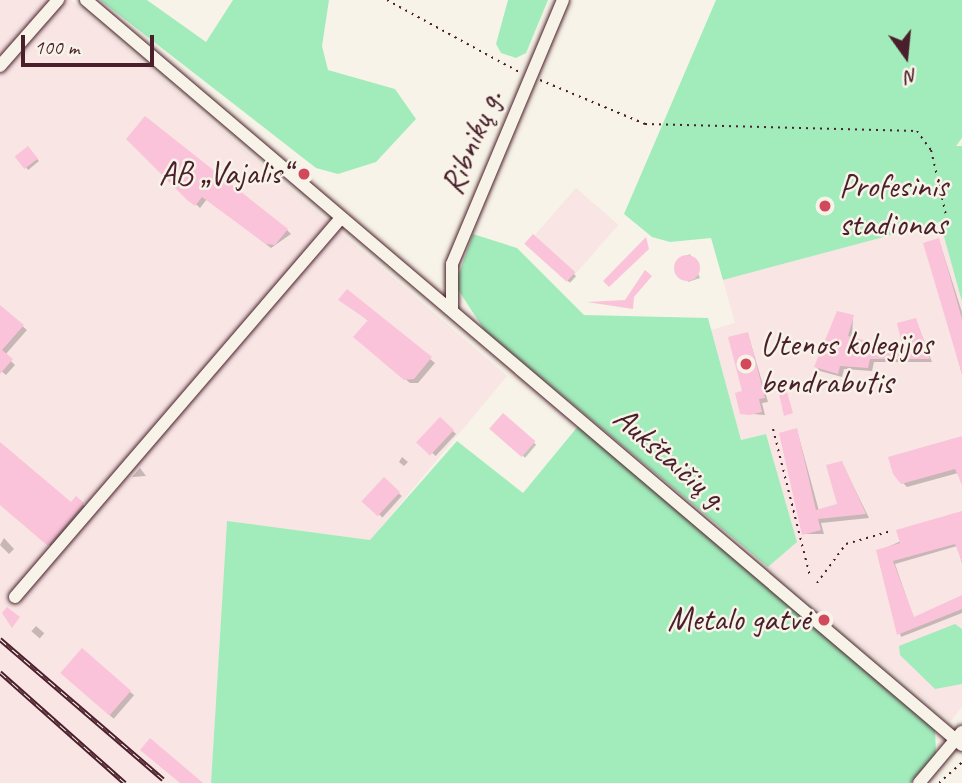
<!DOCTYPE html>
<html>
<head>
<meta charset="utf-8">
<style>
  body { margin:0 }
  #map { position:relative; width:962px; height:783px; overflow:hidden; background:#f7f3e8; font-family:Caveat,sans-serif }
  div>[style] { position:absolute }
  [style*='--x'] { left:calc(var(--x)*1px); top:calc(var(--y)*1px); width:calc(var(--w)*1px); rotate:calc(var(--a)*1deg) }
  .built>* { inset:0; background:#f8e5e4; transform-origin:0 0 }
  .green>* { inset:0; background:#a2ecbc }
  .shadow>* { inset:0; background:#0003; transform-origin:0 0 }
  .building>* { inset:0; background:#fbc3d9; transform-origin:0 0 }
  .round { border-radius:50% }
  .path>* { height:2px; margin-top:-1px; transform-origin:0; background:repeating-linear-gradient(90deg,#4a1f2b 0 2px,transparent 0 7px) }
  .roads { filter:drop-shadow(0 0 2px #4a1f2b) drop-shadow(0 0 2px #4a1f2b) }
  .minor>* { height:12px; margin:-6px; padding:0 6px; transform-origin:6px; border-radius:6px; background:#f7f3e8 }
  .rail>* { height:5px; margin-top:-2.5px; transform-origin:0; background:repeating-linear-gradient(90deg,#f7f3e8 0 8px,#4a1f2b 0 16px); box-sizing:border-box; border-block:2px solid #4a1f2b }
  .dots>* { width:19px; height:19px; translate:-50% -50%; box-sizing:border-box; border:4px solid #f7f3e8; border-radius:50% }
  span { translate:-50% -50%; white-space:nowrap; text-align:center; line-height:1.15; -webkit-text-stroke:5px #f7f3e8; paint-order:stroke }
  .street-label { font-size:33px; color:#4a1f2b }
  .poi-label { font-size:33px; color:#4a1f2b }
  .right { translate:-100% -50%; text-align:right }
  .left { translate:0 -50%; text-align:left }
  .north { position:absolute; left:871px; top:21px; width:70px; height:70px; -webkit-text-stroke:5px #f7f3e8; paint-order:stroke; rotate:165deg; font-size:19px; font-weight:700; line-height:28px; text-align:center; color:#4a1f2b }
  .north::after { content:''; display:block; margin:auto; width:24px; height:32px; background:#4a1f2b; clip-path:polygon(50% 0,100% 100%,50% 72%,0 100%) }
  .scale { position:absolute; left:21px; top:35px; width:133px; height:32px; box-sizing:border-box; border:4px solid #4a1f2b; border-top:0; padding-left:9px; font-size:21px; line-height:24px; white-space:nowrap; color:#4a1f2b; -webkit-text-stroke:5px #f7f3e8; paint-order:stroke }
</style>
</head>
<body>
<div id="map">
  <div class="built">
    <div style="clip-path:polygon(0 0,71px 0,507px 376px,370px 540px,227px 521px,211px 783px,0 783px)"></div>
    <div style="left:576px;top:188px;width:56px;height:76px;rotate:41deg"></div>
    <div style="clip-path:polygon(940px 222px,962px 302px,962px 707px,951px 721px,768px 567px,797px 542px,766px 434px,741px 440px,711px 330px,735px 323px,723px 280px)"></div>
  </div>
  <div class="green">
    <div style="clip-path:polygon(100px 0,147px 0,206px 42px,233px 0,329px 0,322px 46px,328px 70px,395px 89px,416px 119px,376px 162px,338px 174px,316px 168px)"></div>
    <div style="clip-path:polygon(508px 0,548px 0,526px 53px,516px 58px,501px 53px,496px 44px)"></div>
    <div style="clip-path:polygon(716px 0,962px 0,962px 138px,956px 146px,962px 146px,962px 302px,940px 222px,723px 280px,711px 238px,670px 242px,652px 237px,624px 214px)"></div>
    <div style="clip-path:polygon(473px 234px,517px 248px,584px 315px,708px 318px,741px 440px,766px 434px,797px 542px,768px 567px,485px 331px,455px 285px)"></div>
    <div style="clip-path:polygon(579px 425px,935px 729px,936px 753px,911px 783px,211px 783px,227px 521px,370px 540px,457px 441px,523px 493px)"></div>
    <div style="clip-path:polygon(955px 624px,962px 629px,962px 684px,935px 689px,900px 655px,899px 646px)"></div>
  </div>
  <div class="shadow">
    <div style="clip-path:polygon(128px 139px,287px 230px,291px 234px,271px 248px,207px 199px,200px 208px)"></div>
    <div style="left:28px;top:148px;width:17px;height:14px;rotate:50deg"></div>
    <div style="left:533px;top:236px;width:59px;height:9px;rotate:43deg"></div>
    <div style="clip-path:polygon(939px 240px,962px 312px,962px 374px,925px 244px)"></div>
    <div style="clip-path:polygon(690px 254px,700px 278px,688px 282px,677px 261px)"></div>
    <div style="clip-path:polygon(348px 291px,435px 363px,418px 383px,410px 383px,360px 341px,369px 321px,340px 300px)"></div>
    <div style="clip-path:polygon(0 307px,27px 330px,5px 355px,15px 365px,6px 375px,0 370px)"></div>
    <div style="clip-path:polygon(853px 317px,852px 339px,890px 349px,904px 346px,916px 320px,932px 362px,874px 362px,872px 371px,844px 369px,842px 377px,820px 371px,816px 367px)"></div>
    <div style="clip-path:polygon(748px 334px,768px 402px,762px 403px,765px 415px,742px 413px)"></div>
    <div style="left:503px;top:416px;width:44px;height:17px;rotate:41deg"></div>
    <div style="left:440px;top:419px;width:22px;height:30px;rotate:43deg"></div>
    <div style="clip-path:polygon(797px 430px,819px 511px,839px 505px,842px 463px,869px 518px,821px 523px,824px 534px,804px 534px)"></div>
    <div style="clip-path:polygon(962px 438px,962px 478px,958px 473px,907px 487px,903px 483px)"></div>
    <div style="clip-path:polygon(0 444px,71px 505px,76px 499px,87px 508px,53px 548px,0 504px)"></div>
    <div style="clip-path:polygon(402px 457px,408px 462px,404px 466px,399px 462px)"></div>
    <div style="clip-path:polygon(140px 468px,146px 476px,133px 477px,132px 477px)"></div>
    <div style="left:384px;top:480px;width:24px;height:29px;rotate:42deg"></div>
    <div style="clip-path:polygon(962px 513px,962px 563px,957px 546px,895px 564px,914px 619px,962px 598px,962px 613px,901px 637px,879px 551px)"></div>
    <div style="clip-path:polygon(4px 538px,14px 549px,9px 554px,0 545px)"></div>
    <div style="left:36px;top:626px;width:11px;height:7px;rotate:41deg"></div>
    <div style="left:82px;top:650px;width:69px;height:31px;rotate:41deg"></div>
  </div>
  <div class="building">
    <div style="clip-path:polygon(145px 116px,288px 229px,275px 245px,266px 244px,202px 197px,195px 206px,187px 200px,126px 139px)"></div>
    <div style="left:28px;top:146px;width:16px;height:17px;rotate:52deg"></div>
    <div style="left:533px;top:234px;width:57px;height:13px;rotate:42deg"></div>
    <div style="clip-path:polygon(646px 237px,649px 249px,609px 287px,603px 281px)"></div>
    <div style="clip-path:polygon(939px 238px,962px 319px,962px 374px,923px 243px)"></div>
    <div class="round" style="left:674px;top:255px;width:26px;height:26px"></div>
    <div style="clip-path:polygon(645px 270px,652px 276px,634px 297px,633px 309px,587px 302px,625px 300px)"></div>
    <div style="clip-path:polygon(347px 289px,432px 357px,414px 379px,404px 380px,353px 337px,368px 320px,338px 300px)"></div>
    <div style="clip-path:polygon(0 305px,24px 325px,2px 350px,13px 359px,0 374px)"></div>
    <div style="clip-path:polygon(837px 311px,854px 315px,848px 336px,890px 347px,902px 344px,897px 323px,916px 318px,930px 359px,870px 359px,868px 368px,840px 366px,838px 374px,814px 367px)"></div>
    <div style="clip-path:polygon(748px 332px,765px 398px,759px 399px,762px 412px,750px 415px,740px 414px,735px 393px,742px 391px,728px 337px)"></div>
    <div style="clip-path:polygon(787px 392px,793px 413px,784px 416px,779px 394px)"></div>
    <div style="left:503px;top:413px;width:43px;height:21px;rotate:41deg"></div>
    <div style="left:440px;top:417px;width:19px;height:35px;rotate:43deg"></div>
    <div style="clip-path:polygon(797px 428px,816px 510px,837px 504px,826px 465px,842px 461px,866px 514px,818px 519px,821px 530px,802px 535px,779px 433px)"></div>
    <div style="clip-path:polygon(962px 436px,962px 485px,955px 469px,901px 484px,893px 474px,888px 457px)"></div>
    <div style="clip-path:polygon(0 442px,71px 502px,76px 496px,84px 503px,48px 546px,0 505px)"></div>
    <div style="left:384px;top:477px;width:22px;height:33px;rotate:43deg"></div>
    <div style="clip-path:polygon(962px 511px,962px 562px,955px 544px,893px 561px,914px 617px,962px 595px,962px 609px,897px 635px,876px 550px,900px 543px,896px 530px)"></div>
    <div style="clip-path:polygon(7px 607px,20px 617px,12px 628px,2px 613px)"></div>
    <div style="left:82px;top:648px;width:65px;height:33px;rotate:41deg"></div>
    <div style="clip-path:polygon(150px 738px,203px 783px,180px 783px,140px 750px)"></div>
  </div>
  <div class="path">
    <div style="--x:387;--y:0;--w:153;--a:28.6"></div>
    <div style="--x:540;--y:80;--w:114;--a:22.7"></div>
    <div style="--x:645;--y:124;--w:272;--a:1.5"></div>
    <div style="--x:917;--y:131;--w:24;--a:54"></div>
    <div style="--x:931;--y:150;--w:67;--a:77"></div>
    <div style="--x:773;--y:429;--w:152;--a:75.9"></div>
    <div style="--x:817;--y:583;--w:49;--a:-53.4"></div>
    <div style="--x:846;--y:544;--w:47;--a:-16.1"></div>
    <div style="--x:939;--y:783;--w:31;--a:-42"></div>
  </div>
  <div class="roads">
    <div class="minor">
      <div style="--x:86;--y:0;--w:1150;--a:40.38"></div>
      <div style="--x:0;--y:66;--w:88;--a:-48.7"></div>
      <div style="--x:452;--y:308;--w:44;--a:-90"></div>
      <div style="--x:452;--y:264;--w:286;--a:-67.2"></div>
      <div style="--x:15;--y:597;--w:500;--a:-49.3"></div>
      <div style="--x:919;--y:783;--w:67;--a:-49.9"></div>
    </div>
  </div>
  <div class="rail">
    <div style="--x:0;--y:639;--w:215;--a:40.7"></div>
    <div style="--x:0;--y:672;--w:167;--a:41.6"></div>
  </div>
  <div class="dots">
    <div style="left:304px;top:174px;background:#d1495b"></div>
    <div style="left:825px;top:206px;background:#d1495b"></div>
    <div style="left:746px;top:364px;background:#d1495b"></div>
    <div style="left:824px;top:620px;background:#d1495b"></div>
  </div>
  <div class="street-label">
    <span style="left:472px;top:142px;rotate:-67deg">Ribnikų g.</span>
    <span style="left:671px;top:459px;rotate:41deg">Aukštaičių g.</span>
  </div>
  <div class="poi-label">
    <span class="right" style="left:290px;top:174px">AB „Vajalis“</span>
    <span class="left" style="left:839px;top:206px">Profesinis<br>stadionas</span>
    <span class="left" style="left:760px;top:364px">Utenos kolegijos<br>bendrabutis</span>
    <span class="right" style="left:810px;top:620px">Metalo gatvė</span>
  </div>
  <div class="north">N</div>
  <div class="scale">100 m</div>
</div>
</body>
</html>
